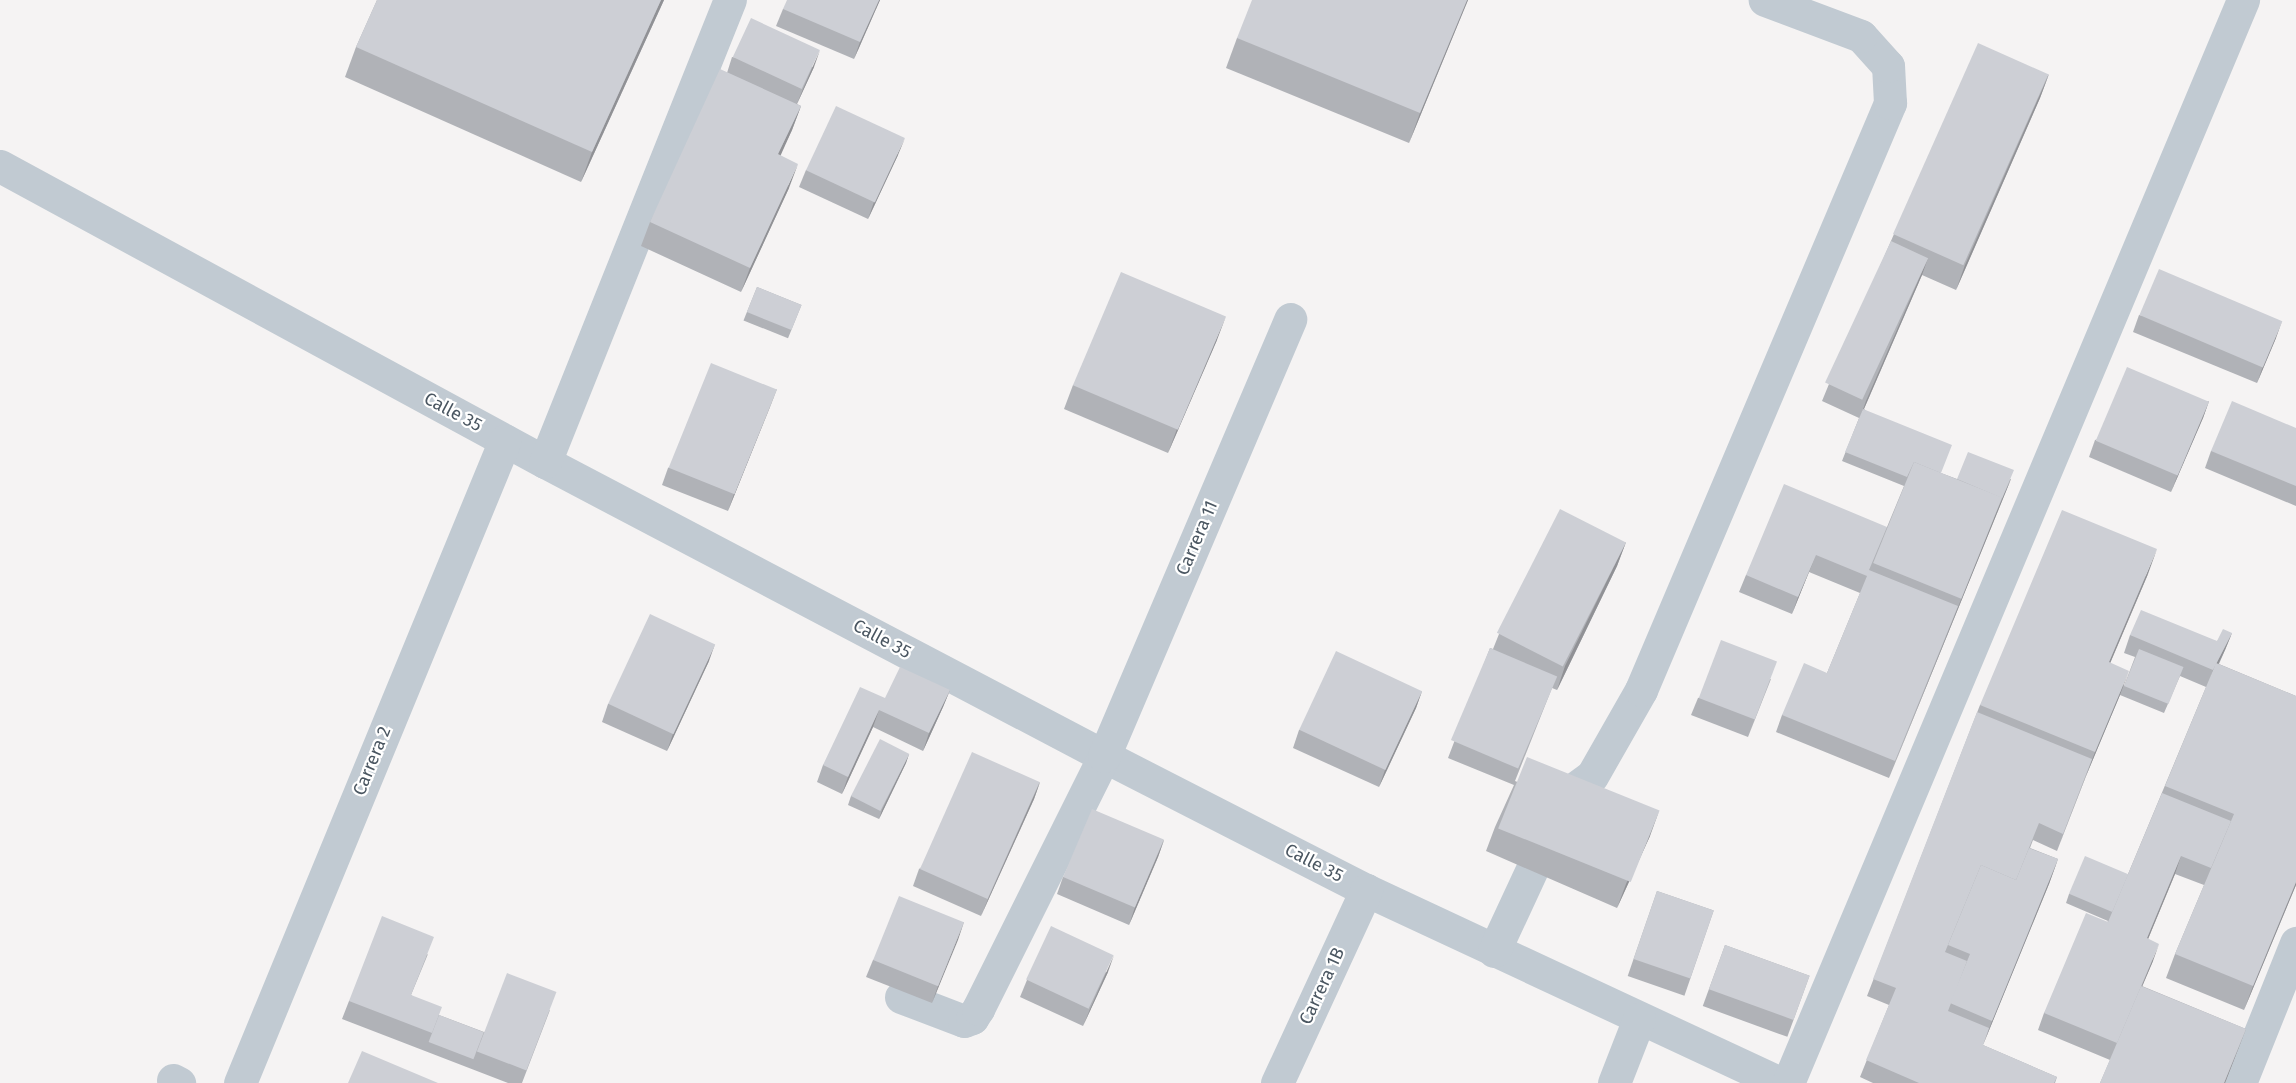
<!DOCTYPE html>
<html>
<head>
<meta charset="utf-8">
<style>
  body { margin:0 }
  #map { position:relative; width:2296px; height:1083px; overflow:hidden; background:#f5f3f3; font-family:"Fira Sans",sans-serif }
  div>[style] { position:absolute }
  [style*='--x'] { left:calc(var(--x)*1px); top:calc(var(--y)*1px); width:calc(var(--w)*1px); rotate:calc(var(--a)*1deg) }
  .minor>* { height:33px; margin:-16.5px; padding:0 16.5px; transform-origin:16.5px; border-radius:16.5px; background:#c1cad2 }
  .wall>* { inset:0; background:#b0b2b7; transform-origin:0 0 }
  .shaded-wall>* { inset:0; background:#909195 }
  .building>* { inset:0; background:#cdcfd5; transform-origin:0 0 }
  span { translate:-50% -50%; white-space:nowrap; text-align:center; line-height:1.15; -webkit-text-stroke:4.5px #fff; paint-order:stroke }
  .street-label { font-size:18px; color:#4a5661 }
</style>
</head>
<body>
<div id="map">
  <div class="minor">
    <div style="--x:0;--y:166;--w:620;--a:28.51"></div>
    <div style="--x:545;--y:462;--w:632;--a:27.74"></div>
    <div style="--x:1104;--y:756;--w:294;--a:27.1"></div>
    <div style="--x:1366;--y:890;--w:456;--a:25"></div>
    <div style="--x:545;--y:462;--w:498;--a:-68.2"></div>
    <div style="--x:1560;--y:799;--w:39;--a:-36"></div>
    <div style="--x:1592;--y:776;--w:99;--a:-60.3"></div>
    <div style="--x:1641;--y:690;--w:638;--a:-67.01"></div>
    <div style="--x:1890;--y:103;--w:37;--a:-93"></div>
    <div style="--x:1888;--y:66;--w:40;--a:-132"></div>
    <div style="--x:1861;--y:36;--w:103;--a:-159.4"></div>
    <div style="--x:1494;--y:951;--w:90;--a:-65.1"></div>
    <div style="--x:901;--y:997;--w:67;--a:20.9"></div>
    <div style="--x:964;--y:1021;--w:9;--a:-21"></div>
    <div style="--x:972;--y:1018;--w:11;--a:-56"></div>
    <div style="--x:978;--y:1009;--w:283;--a:-63.5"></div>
    <div style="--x:1104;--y:756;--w:475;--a:-66.9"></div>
    <div style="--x:173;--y:1080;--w:7;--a:27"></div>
    <div style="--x:240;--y:1083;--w:695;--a:-67.6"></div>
    <div style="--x:1277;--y:1083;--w:213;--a:-65.2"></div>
    <div style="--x:1614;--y:1083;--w:69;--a:-68.7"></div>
    <div style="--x:1788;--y:1083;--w:1175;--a:-67.21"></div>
    <div style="--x:2240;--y:1083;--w:151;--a:-68.2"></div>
  </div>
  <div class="wall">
    <div style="clip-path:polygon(377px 0,664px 0,581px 182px,345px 77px,356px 47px)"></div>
    <div style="clip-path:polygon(880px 0,854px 59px,776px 26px,783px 9px)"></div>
    <div style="clip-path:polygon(1468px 0,1409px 143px,1226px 68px,1237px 38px)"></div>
    <div style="clip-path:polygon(732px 57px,814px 67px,797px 104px,801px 106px,792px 130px,780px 155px,789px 188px,741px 292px,641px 246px,650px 222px,727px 73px)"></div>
    <div style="clip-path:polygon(2049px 74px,2040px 98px,1956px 290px,1922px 275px,1864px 409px,1941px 473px,1957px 479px,2011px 479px,1889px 778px,1776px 732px,1782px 715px,1827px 673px,1860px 593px,1809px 572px,1792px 614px,1739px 592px,1746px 575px,1887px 527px,1904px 486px,1842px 461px,1859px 418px,1822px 401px,1829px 384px,1894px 234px)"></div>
    <div style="clip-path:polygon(898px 155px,868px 219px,799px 187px,806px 170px)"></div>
    <div style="left:757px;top:287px;width:48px;height:36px;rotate:22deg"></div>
    <div style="clip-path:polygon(2139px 315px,2276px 338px,2257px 383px,2133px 332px)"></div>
    <div style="clip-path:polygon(1217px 340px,1168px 453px,1064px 409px,1073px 385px)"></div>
    <div style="clip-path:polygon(777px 389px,728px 511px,662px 485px,668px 468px)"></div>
    <div style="clip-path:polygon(2209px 401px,2203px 418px,2171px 492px,2089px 457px,2095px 440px)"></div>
    <div style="clip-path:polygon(2296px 428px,2296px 506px,2205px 468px,2211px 451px)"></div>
    <div style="clip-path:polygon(1626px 542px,1617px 566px,1557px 690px,1552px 688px,1515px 781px,1650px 836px,1617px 908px,1486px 851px,1495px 827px,1514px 785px,1448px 758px,1490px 648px,1493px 649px,1499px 634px)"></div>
    <div style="clip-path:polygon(2148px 574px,2110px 663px,2124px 686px,2135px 657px,2124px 653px,2130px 635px,2217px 641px,2232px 633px,2225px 650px,2219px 664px,2296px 696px,2296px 885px,2244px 1010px,2166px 978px,2175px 954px,2204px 885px,2175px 874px,2148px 939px,2153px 961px,2142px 986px,2246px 1029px,2225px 1083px,2100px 1083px,2110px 1060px,2038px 1030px,2044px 1013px,2108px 921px,2066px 903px,2069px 894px,2128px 874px,2206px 687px,2180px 676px,2164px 713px,2120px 695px,2086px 776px,2057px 851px,2033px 840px,2030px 848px,2058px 859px,2049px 884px,1983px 1045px,2057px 1077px,2055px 1083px,1873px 1083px,1860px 1077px,1889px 1005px,1867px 996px,1980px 705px)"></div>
    <div style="clip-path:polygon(709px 661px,667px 751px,602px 722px,608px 704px)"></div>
    <div style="clip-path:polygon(1771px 679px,1748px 737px,1691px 715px,1698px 698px)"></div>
    <div style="clip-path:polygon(950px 690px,943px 707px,923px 751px,873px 727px,842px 794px,817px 782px,823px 765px,885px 698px)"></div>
    <div style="clip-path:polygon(1422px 691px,1416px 708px,1379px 787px,1293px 748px,1299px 730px)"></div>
    <div style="clip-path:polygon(909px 754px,906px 763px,879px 819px,848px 805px,851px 796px)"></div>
    <div style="clip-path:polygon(1040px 782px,1034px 799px,981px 916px,913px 886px,919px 869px)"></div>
    <div style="clip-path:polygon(1164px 840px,1158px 857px,1129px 925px,1057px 894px,1063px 877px)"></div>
    <div style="left:1657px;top:891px;width:60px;height:90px;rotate:19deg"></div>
    <div style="clip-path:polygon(964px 922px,932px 1003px,866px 977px,873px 960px)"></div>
    <div style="left:1725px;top:945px;width:90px;height:65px;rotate:20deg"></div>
    <div style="clip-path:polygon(428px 954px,411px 995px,439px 1015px,484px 1032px,550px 1010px,522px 1083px,508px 1083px,342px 1019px,349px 1001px)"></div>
    <div style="clip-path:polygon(1108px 972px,1083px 1026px,1020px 997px,1027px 980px)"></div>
  </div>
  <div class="shaded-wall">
    <div style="clip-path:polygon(661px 0,664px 0,581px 182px,592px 152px)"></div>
    <div style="clip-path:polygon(879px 0,880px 0,854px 59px,860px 42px)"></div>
    <div style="clip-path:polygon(1467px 0,1468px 0,1409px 143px,1420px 113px)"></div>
    <div style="clip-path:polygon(820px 50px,814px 67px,796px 106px,803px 89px)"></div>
    <div style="clip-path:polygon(2049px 74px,2040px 98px,1956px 290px,1965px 265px)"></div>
    <div style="clip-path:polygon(801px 106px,792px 130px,770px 179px,778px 154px)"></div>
    <div style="clip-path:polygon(905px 138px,898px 155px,868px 219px,874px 202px)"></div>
    <div style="clip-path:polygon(798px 164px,789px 188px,741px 292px,750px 268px)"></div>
    <div style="clip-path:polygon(1928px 258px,1922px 275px,1860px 418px,1866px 401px)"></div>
    <div style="clip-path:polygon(1226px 316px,1217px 340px,1168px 453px,1177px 429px)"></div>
    <div style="clip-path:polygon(2282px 321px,2276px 338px,2257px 383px,2263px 366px)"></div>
    <div style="clip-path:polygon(777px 389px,770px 407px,728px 511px,734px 494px)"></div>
    <div style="clip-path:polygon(2209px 401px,2203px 418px,2171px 492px,2178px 474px)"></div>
    <div style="clip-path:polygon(2011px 479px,1889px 778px,2002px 498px)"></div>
    <div style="clip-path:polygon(1626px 542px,1617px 566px,1557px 690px,1565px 666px)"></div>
    <div style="clip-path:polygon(2157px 549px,2148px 574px,2100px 687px,2109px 662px)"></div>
    <div style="clip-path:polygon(1816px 555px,1809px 572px,1792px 614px,1798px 597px)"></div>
    <div style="clip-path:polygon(2232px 633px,2225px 650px,2207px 688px,2213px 670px)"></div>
    <div style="clip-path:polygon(715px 644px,709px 661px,667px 751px,673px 734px)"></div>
    <div style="clip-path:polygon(2129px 671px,2120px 695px,2086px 776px,2057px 851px,2095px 752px)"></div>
    <div style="clip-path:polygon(950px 690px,943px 707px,923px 751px,929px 733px)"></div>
    <div style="clip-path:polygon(1422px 691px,1416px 708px,1379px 787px,1385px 770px)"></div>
    <div style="clip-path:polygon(879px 710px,873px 727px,842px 794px,848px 777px)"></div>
    <div style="clip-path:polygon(909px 754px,906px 763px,879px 819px,882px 810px)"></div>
    <div style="clip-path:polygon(1040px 782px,1034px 799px,981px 916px,988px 899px)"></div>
    <div style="clip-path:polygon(1659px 811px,1650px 836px,1617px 908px,1626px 884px)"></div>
    <div style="clip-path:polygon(1164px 840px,1158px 857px,1129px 925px,1135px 907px)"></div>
    <div style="clip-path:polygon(2181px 856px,2175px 874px,2141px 956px,2147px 938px)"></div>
    <div style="clip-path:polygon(2058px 859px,2049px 884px,1983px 1045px,1992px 1021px)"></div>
    <div style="clip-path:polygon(2296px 882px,2296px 885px,2244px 1010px,2253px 986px)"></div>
    <div style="clip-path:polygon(964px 922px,958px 940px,932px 1003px,938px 986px)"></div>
    <div style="clip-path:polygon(2159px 944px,2153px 961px,2111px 1060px)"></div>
    <div style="clip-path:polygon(1114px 955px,1108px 972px,1083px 1026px,1090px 1009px)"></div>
    <div style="clip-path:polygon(2246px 1029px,2225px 1083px,2224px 1083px)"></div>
  </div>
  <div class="building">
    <div style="clip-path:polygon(377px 0,661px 0,592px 152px,356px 47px)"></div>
    <div style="clip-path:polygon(787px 0,879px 0,860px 42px,783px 9px)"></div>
    <div style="clip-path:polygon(1252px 0,1467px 0,1420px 113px,1237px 38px)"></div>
    <div style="left:751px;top:18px;width:76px;height:43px;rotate:25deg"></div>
    <div style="left:1978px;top:43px;width:77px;height:209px;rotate:24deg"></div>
    <div style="clip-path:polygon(720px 69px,801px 106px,778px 154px,798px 164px,750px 268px,650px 222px)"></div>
    <div style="left:836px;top:106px;width:76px;height:71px;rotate:25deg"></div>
    <div style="left:1891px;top:241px;width:41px;height:156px;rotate:25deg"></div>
    <div style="left:2159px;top:269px;width:134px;height:50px;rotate:23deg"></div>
    <div style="left:1121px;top:272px;width:114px;height:123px;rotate:23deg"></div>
    <div style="left:757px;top:287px;width:48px;height:27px;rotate:22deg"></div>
    <div style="left:711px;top:363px;width:71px;height:113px;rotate:22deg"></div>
    <div style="left:2127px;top:367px;width:89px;height:80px;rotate:23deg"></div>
    <div style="clip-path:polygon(2232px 401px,2296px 428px,2296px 486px,2211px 451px)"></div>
    <div style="clip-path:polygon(1863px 409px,1952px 445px,1941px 473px,1914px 462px,1907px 477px,1845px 452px)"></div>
    <div style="clip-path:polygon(1968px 452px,2014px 470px,1996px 513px,2002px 498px,1957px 479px)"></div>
    <div style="left:1914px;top:462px;width:95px;height:109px;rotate:22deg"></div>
    <div style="clip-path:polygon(1784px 484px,1887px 527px,1869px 570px,1958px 606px,1895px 761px,1782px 715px,1804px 663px,1827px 673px,1867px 576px,1816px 555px,1798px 597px,1746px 575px)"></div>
    <div style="left:1560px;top:509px;width:74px;height:139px;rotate:27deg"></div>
    <div style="clip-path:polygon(2062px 510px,2157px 549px,2109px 662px,2129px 671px,2095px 752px,1980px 705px)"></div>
    <div style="clip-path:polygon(2141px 610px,2217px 641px,2223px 629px,2232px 633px,2213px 670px,2130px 635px)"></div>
    <div style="left:650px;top:614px;width:72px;height:99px;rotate:25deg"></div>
    <div style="left:1721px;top:640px;width:60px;height:62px;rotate:21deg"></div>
    <div style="left:1490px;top:648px;width:73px;height:100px;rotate:23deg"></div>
    <div style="left:2139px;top:649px;width:48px;height:40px;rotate:22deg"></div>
    <div style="left:1336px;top:651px;width:95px;height:87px;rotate:25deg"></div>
    <div style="clip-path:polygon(2216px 663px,2296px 696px,2296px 882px,2253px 986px,2175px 954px,2234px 814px,2165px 786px)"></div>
    <div style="clip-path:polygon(900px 667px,950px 690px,929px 733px,879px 710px,848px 777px,823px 765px,860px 687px,885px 698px)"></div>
    <div style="clip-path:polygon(1977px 712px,2092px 759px,2063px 834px,2039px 823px,2016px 880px,1981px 865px,1945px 952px,1967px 961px,1948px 1011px,1989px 1028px,1983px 1045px,2057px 1077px,2054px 1083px,1919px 1083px,1866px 1060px,1896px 988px,1873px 979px)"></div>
    <div style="left:880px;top:739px;width:33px;height:64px;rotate:27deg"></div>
    <div style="left:972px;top:752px;width:74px;height:128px;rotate:24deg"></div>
    <div style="left:1527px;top:757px;width:143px;height:77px;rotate:22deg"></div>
    <div style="clip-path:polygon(2162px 793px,2231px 821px,2211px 868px,2181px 856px,2147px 938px,2159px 944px,2117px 1043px,2044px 1013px,2086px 913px,2108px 922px)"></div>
    <div style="left:1092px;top:809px;width:78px;height:74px;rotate:23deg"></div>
    <div style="clip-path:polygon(2029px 848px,2058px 859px,1992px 1021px,1950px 1003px,1970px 954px,1948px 945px,1981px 865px,2016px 880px)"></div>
    <div style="left:2085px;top:856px;width:47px;height:41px;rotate:23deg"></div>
    <div style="left:1657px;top:891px;width:60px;height:72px;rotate:19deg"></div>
    <div style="left:899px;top:896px;width:70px;height:69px;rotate:22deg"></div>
    <div style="clip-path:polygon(382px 916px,434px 937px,411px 995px,442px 1007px,432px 1033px,349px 1001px)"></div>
    <div style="left:1051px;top:926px;width:69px;height:59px;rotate:25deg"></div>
    <div style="left:1725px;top:945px;width:90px;height:47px;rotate:20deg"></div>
    <div style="left:507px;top:973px;width:53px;height:84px;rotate:21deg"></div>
    <div style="clip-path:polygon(2141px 986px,2246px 1029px,2224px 1083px,2100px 1083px)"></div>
    <div style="left:439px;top:1015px;width:48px;height:29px;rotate:21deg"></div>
    <div style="clip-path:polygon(362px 1051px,438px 1083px,348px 1083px)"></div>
  </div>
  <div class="street-label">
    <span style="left:453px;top:412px;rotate:28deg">Calle 35</span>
    <span style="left:1197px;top:538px;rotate:-67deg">Carrera 11</span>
    <span style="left:882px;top:639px;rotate:28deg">Calle 35</span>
    <span style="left:372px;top:761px;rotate:-68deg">Carrera 2</span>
    <span style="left:1314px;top:863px;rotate:27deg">Calle 35</span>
    <span style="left:1322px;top:986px;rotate:-65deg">Carrera 1B</span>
  </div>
</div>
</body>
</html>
